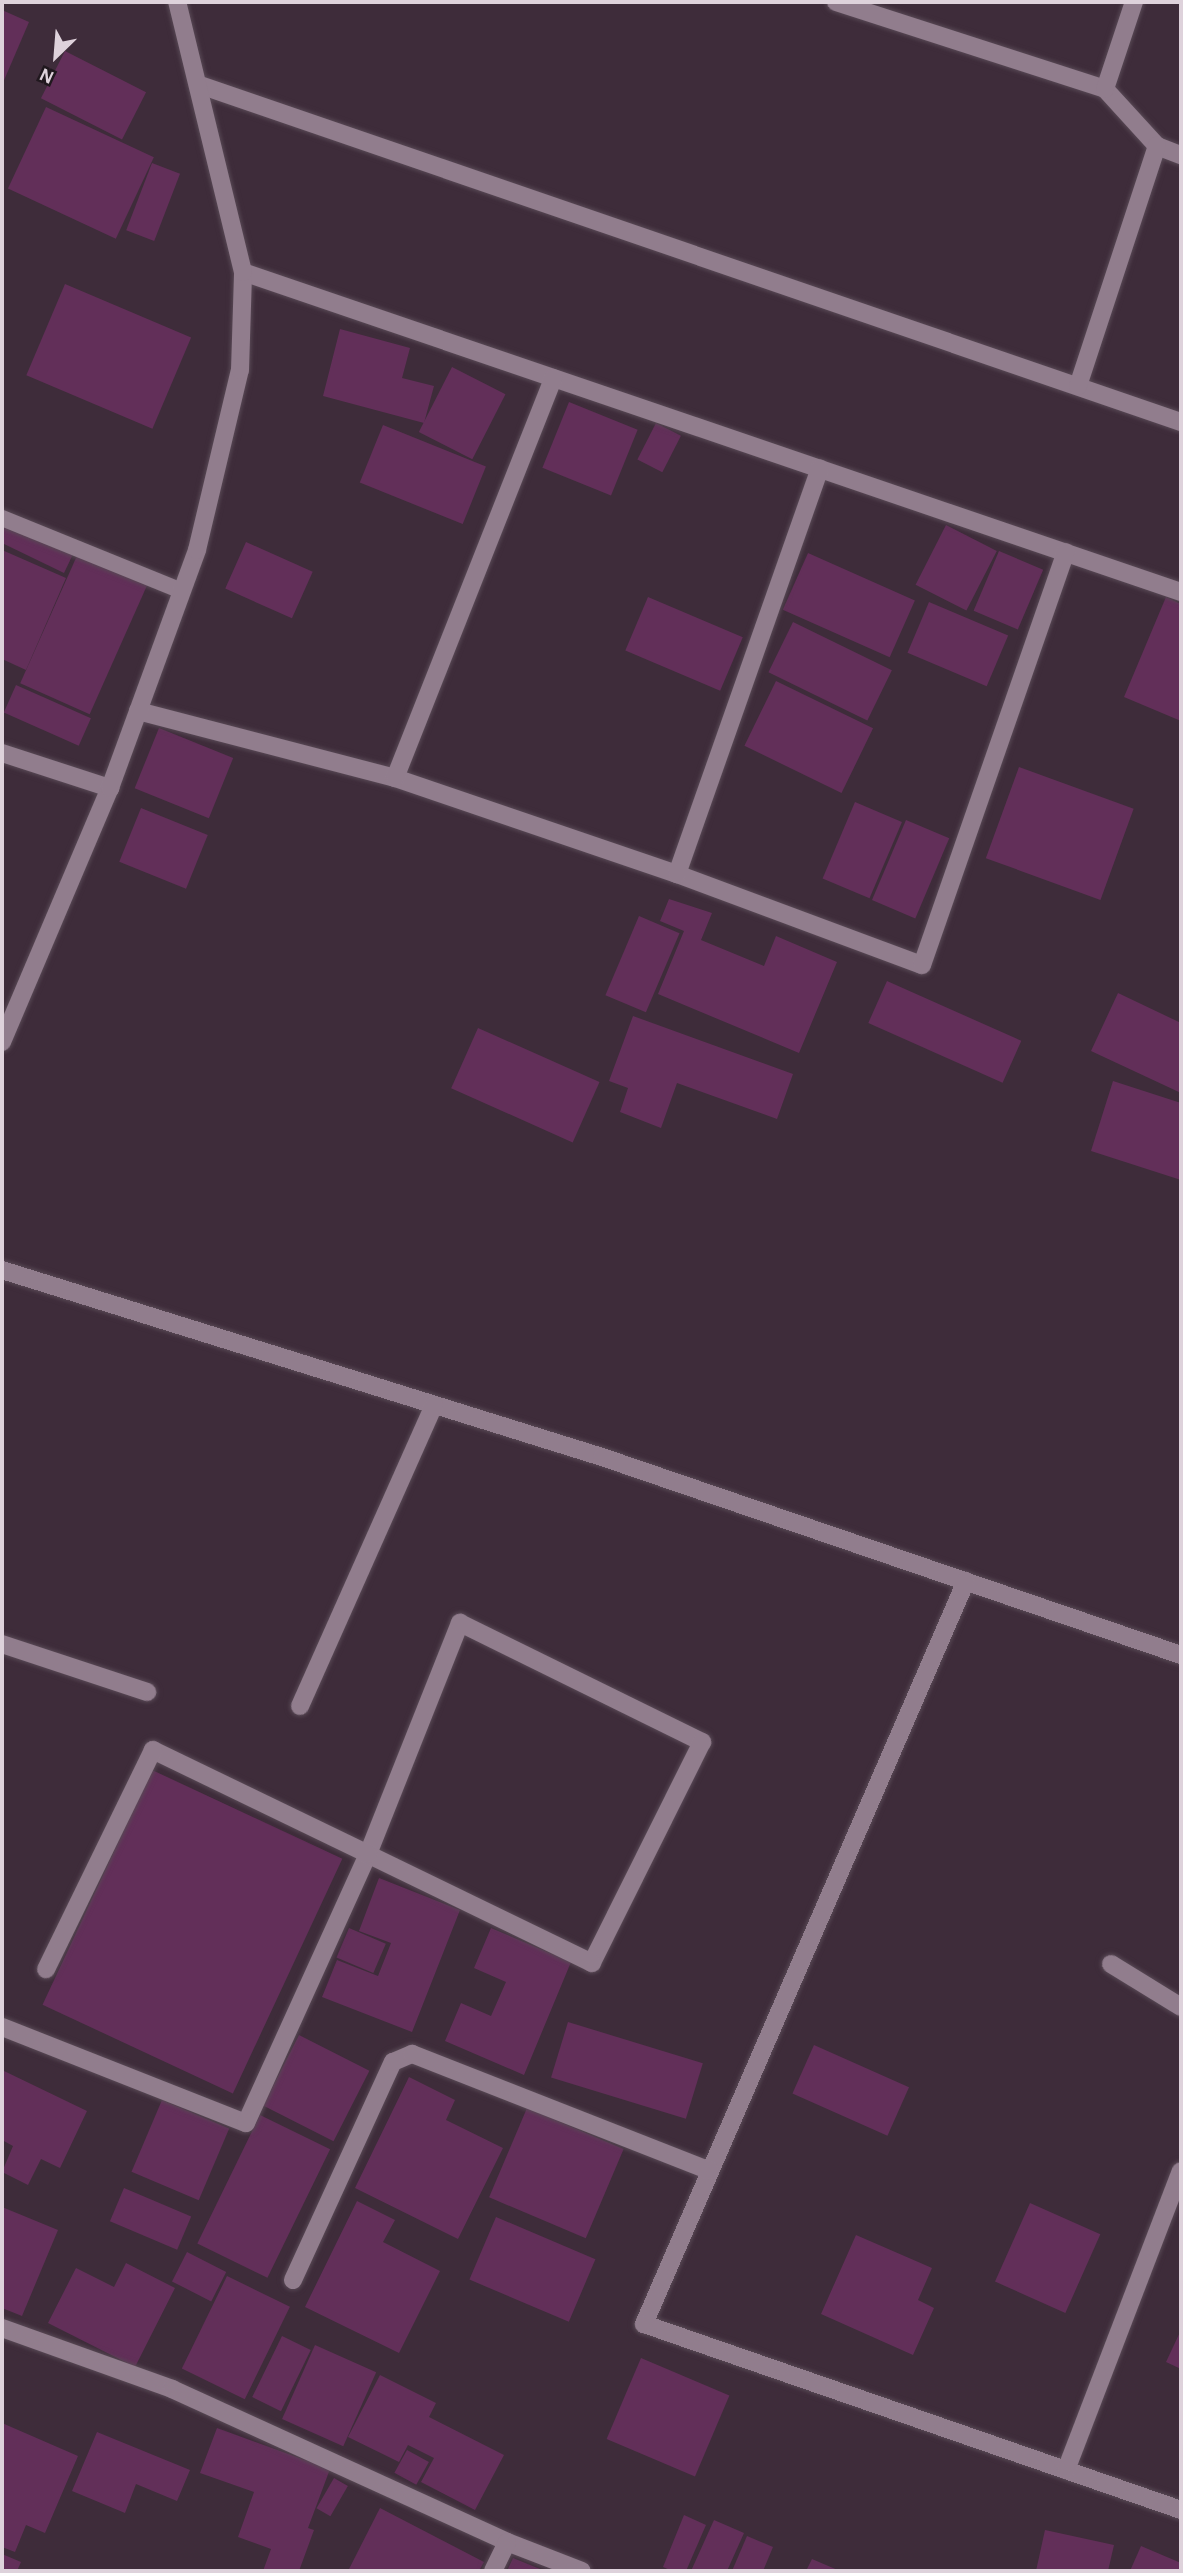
<!DOCTYPE html>
<html>
<head>
<meta charset="utf-8">
<style>
  body { margin:0 }
  #map { position:relative; width:1183px; height:2573px; overflow:hidden; background:#3e2c3a; font-family:"Alegreya Sans",sans-serif }
  div>[style] { position:absolute }
  [style*='--x'] { left:calc(var(--x)*1px); top:calc(var(--y)*1px); width:calc(var(--w)*1px); rotate:calc(var(--a)*1deg) }
  .building>* { inset:0; background:#622f59; transform-origin:0 0 }
  .roads { filter:drop-shadow(0 0 2px #584955) drop-shadow(0 0 2px #584955) }
  .service>* { height:16px; margin:-8px; padding:0 8px; transform-origin:8px; border-radius:8px; background:#917d8d }
  .minor>* { height:18px; margin:-9px; padding:0 9px; transform-origin:9px; border-radius:9px; background:#917d8d }
  .tertiary>* { height:18px; margin:-9px; padding:0 9px; transform-origin:9px; border-radius:9px; background:#917d8d }
  span { translate:-50% -50%; white-space:nowrap; text-align:center; line-height:1.15; -webkit-text-stroke:7px #20181e; paint-order:stroke }
  .frame { position:absolute; inset:0; border:4px solid #ded2db; pointer-events:none }
  .north { position:absolute; left:21px; top:21px; width:70px; height:70px; -webkit-text-stroke:5px #20181e; paint-order:stroke; rotate:205deg; font-size:19px; font-weight:700; line-height:28px; text-align:center; color:#ded2db }
  .north::after { content:''; display:block; margin:auto; width:24px; height:32px; background:#ded2db; clip-path:polygon(50% 0,100% 100%,50% 72%,0 100%) }
</style>
</head>
<body>
<div id="map">
  <div class="building">
    <div style="clip-path:polygon(2px 10px,29px 22px,2px 85px)"></div>
    <div style="left:65px;top:51px;width:91px;height:53px;rotate:27deg"></div>
    <div style="left:46px;top:107px;width:119px;height:90px;rotate:25deg"></div>
    <div style="left:152px;top:163px;width:30px;height:72px;rotate:21deg"></div>
    <div style="left:65px;top:284px;width:137px;height:99px;rotate:23deg"></div>
    <div style="clip-path:polygon(340px 329px,410px 348px,402px 378px,434px 386px,424px 423px,323px 396px)"></div>
    <div style="left:452px;top:367px;width:60px;height:73px;rotate:27deg"></div>
    <div style="left:569px;top:402px;width:74px;height:71px;rotate:22deg"></div>
    <div style="left:656px;top:423px;width:28px;height:41px;rotate:27deg"></div>
    <div style="left:383px;top:425px;width:111px;height:62px;rotate:22deg"></div>
    <div style="clip-path:polygon(2px 519px,75px 550px,64px 573px,2px 543px)"></div>
    <div style="left:946px;top:525px;width:57px;height:67px;rotate:27deg"></div>
    <div style="left:246px;top:542px;width:73px;height:51px;rotate:24deg"></div>
    <div style="left:80px;top:549px;width:76px;height:147px;rotate:24deg"></div>
    <div style="clip-path:polygon(2px 550px,66px 578px,26px 670px,2px 659px)"></div>
    <div style="left:999px;top:551px;width:48px;height:65px;rotate:23deg"></div>
    <div style="left:808px;top:553px;width:117px;height:62px;rotate:24deg"></div>
    <div style="left:648px;top:597px;width:103px;height:58px;rotate:23deg"></div>
    <div style="clip-path:polygon(1166px 597px,1181px 604px,1181px 721px,1124px 697px)"></div>
    <div style="left:929px;top:602px;width:86px;height:55px;rotate:23deg"></div>
    <div style="left:793px;top:622px;width:110px;height:56px;rotate:26deg"></div>
    <div style="left:776px;top:681px;width:108px;height:72px;rotate:26deg"></div>
    <div style="left:16px;top:685px;width:82px;height:30px;rotate:24deg"></div>
    <div style="left:159px;top:728px;width:80px;height:65px;rotate:22deg"></div>
    <div style="left:1019px;top:767px;width:122px;height:97px;rotate:20deg"></div>
    <div style="left:855px;top:802px;width:51px;height:83px;rotate:23deg"></div>
    <div style="left:141px;top:808px;width:72px;height:58px;rotate:22deg"></div>
    <div style="left:906px;top:820px;width:47px;height:87px;rotate:23deg"></div>
    <div style="clip-path:polygon(669px 899px,712px 913px,701px 940px,764px 966px,776px 936px,837px 962px,799px 1053px,658px 994px,684px 931px,660px 921px)"></div>
    <div style="left:639px;top:916px;width:44px;height:86px;rotate:23deg"></div>
    <div style="left:887px;top:981px;width:147px;height:46px;rotate:24deg"></div>
    <div style="clip-path:polygon(1118px 993px,1181px 1023px,1181px 1093px,1091px 1051px)"></div>
    <div style="clip-path:polygon(633px 1016px,793px 1074px,777px 1119px,677px 1083px,661px 1128px,620px 1112px,628px 1088px,609px 1081px)"></div>
    <div style="left:478px;top:1028px;width:133px;height:66px;rotate:24deg"></div>
    <div style="clip-path:polygon(1113px 1081px,1181px 1103px,1181px 1180px,1091px 1151px)"></div>
    <div style="left:152px;top:1770px;width:210px;height:259px;rotate:25deg"></div>
    <div style="clip-path:polygon(379px 1878px,460px 1910px,412px 2032px,322px 1997px,337px 1960px,378px 1976px,391px 1943px,359px 1931px)"></div>
    <div style="left:349px;top:1928px;width:40px;height:32px;rotate:23deg"></div>
    <div style="clip-path:polygon(491px 1928px,571px 1962px,524px 2075px,445px 2041px,461px 2003px,491px 2016px,506px 1982px,474px 1968px)"></div>
    <div style="left:568px;top:2022px;width:141px;height:58px;rotate:17deg"></div>
    <div style="left:299px;top:2035px;width:79px;height:79px;rotate:27deg"></div>
    <div style="left:814px;top:2045px;width:104px;height:53px;rotate:24deg"></div>
    <div style="clip-path:polygon(2px 2070px,87px 2111px,60px 2168px,41px 2159px,28px 2185px,2px 2172px,13px 2146px,2px 2140px)"></div>
    <div style="clip-path:polygon(409px 2077px,455px 2100px,446px 2120px,503px 2148px,458px 2239px,355px 2188px)"></div>
    <div style="left:162px;top:2100px;width:73px;height:78px;rotate:23deg"></div>
    <div style="left:527px;top:2108px;width:105px;height:97px;rotate:23deg"></div>
    <div style="left:260px;top:2115px;width:78px;height:143px;rotate:26deg"></div>
    <div style="left:124px;top:2188px;width:73px;height:36px;rotate:23deg"></div>
    <div style="clip-path:polygon(357px 2201px,395px 2220px,383px 2242px,440px 2271px,399px 2353px,305px 2307px)"></div>
    <div style="left:1030px;top:2203px;width:77px;height:86px;rotate:24deg"></div>
    <div style="clip-path:polygon(2px 2207px,58px 2230px,22px 2316px,2px 2308px)"></div>
    <div style="left:496px;top:2217px;width:108px;height:68px;rotate:23deg"></div>
    <div style="clip-path:polygon(856px 2235px,932px 2268px,918px 2300px,934px 2308px,913px 2355px,821px 2314px)"></div>
    <div style="left:187px;top:2252px;width:44px;height:33px;rotate:27deg"></div>
    <div style="clip-path:polygon(126px 2263px,175px 2288px,135px 2367px,48px 2323px,76px 2268px,114px 2287px)"></div>
    <div style="left:227px;top:2276px;width:70px;height:103px;rotate:26deg"></div>
    <div style="clip-path:polygon(1181px 2330px,1181px 2369px,1166px 2362px)"></div>
    <div style="left:282px;top:2336px;width:32px;height:68px;rotate:26deg"></div>
    <div style="left:315px;top:2345px;width:67px;height:81px;rotate:24deg"></div>
    <div style="left:641px;top:2358px;width:96px;height:88px;rotate:23deg"></div>
    <div style="clip-path:polygon(380px 2375px,436px 2403px,429px 2417px,504px 2455px,475px 2510px,421px 2482px,434px 2458px,408px 2445px,399px 2462px,348px 2437px)"></div>
    <div style="clip-path:polygon(2px 2423px,78px 2456px,45px 2533px,26px 2525px,15px 2552px,2px 2547px)"></div>
    <div style="clip-path:polygon(217px 2428px,330px 2469px,308px 2528px,314px 2530px,299px 2571px,263px 2571px,271px 2549px,238px 2537px,254px 2492px,200px 2473px)"></div>
    <div style="clip-path:polygon(97px 2432px,190px 2470px,177px 2501px,136px 2484px,125px 2513px,72px 2491px)"></div>
    <div style="left:407px;top:2450px;width:25px;height:26px;rotate:29deg"></div>
    <div style="left:334px;top:2478px;width:16px;height:35px;rotate:30deg"></div>
    <div style="clip-path:polygon(380px 2508px,484px 2562px,479px 2571px,348px 2571px)"></div>
    <div style="clip-path:polygon(684px 2515px,706px 2525px,686px 2571px,672px 2571px,663px 2567px)"></div>
    <div style="clip-path:polygon(714px 2520px,744px 2533px,727px 2571px,691px 2571px)"></div>
    <div style="clip-path:polygon(1045px 2530px,1114px 2545px,1108px 2571px,1036px 2571px)"></div>
    <div style="clip-path:polygon(747px 2536px,773px 2547px,763px 2571px,732px 2571px)"></div>
    <div style="clip-path:polygon(1141px 2546px,1181px 2563px,1181px 2571px,1130px 2571px)"></div>
    <div style="clip-path:polygon(2px 2554px,21px 2562px,17px 2571px,2px 2571px)"></div>
    <div style="clip-path:polygon(513px 2558px,545px 2571px,507px 2571px)"></div>
    <div style="clip-path:polygon(812px 2559px,840px 2571px,806px 2571px)"></div>
  </div>
  <div class="roads">
    <div class="service">
      <div style="--x:2;--y:518;--w:194;--a:22.1"></div>
    </div>
    <div class="minor">
      <div style="--x:836;--y:2;--w:283;--a:17.9"></div>
      <div style="--x:1105;--y:89;--w:77;--a:47.6"></div>
      <div style="--x:1157;--y:146;--w:26;--a:21"></div>
      <div style="--x:200;--y:85;--w:1037;--a:18.96"></div>
      <div style="--x:1105;--y:89;--w:92;--a:-71.6"></div>
      <div style="--x:243;--y:272;--w:991;--a:18.84"></div>
      <div style="--x:1078;--y:386;--w:253;--a:-71.8"></div>
      <div style="--x:138;--y:711;--w:266;--a:14.6"></div>
      <div style="--x:395;--y:778;--w:298;--a:18.8"></div>
      <div style="--x:677;--y:874;--w:261;--a:20.4"></div>
      <div style="--x:922;--y:965;--w:437;--a:-70.8"></div>
      <div style="--x:2;--y:753;--w:114;--a:18"></div>
      <div style="--x:395;--y:778;--w:430;--a:-68.4"></div>
      <div style="--x:677;--y:874;--w:430;--a:-70.6"></div>
      <div style="--x:2;--y:1270;--w:628;--a:17.31"></div>
      <div style="--x:602;--y:1457;--w:612;--a:18.88"></div>
      <div style="--x:966;--y:1581;--w:810;--a:113.43"></div>
      <div style="--x:644;--y:2324;--w:568;--a:19.1"></div>
      <div style="--x:2;--y:1644;--w:153;--a:18.3"></div>
      <div style="--x:300;--y:1706;--w:329;--a:-66"></div>
      <div style="--x:1111;--y:1964;--w:82;--a:31.6"></div>
      <div style="--x:2;--y:2027;--w:262;--a:21.5"></div>
      <div style="--x:246;--y:2123;--w:295;--a:-65.6"></div>
      <div style="--x:368;--y:1854;--w:249;--a:-68.3"></div>
      <div style="--x:460;--y:1623;--w:270;--a:26.2"></div>
      <div style="--x:702;--y:1742;--w:247;--a:116.5"></div>
      <div style="--x:592;--y:1963;--w:249;--a:-154.1"></div>
      <div style="--x:368;--y:1854;--w:239;--a:-154.2"></div>
      <div style="--x:153;--y:1750;--w:244;--a:116"></div>
      <div style="--x:293;--y:2280;--w:240;--a:-65.4"></div>
      <div style="--x:393;--y:2062;--w:21;--a:-23"></div>
      <div style="--x:412;--y:2054;--w:320;--a:21.4"></div>
      <div style="--x:2;--y:2328;--w:181;--a:19.7"></div>
      <div style="--x:172;--y:2389;--w:368;--a:24.5"></div>
      <div style="--x:507;--y:2542;--w:80;--a:21.1"></div>
      <div style="--x:1066;--y:2470;--w:320;--a:-69"></div>
      <div style="--x:493;--y:2571;--w:32;--a:-64"></div>
    </div>
    <div class="tertiary">
      <div style="--x:2;--y:1042;--w:276;--a:-67"></div>
      <div style="--x:110;--y:788;--w:253;--a:-69.9"></div>
      <div style="--x:197;--y:550;--w:185;--a:-76.6"></div>
      <div style="--x:240;--y:370;--w:98;--a:-88.2"></div>
      <div style="--x:243;--y:272;--w:278;--a:-103.7"></div>
    </div>
  </div>
  <div class="frame"></div>
  <div class="north">N</div>
</div>
</body>
</html>
